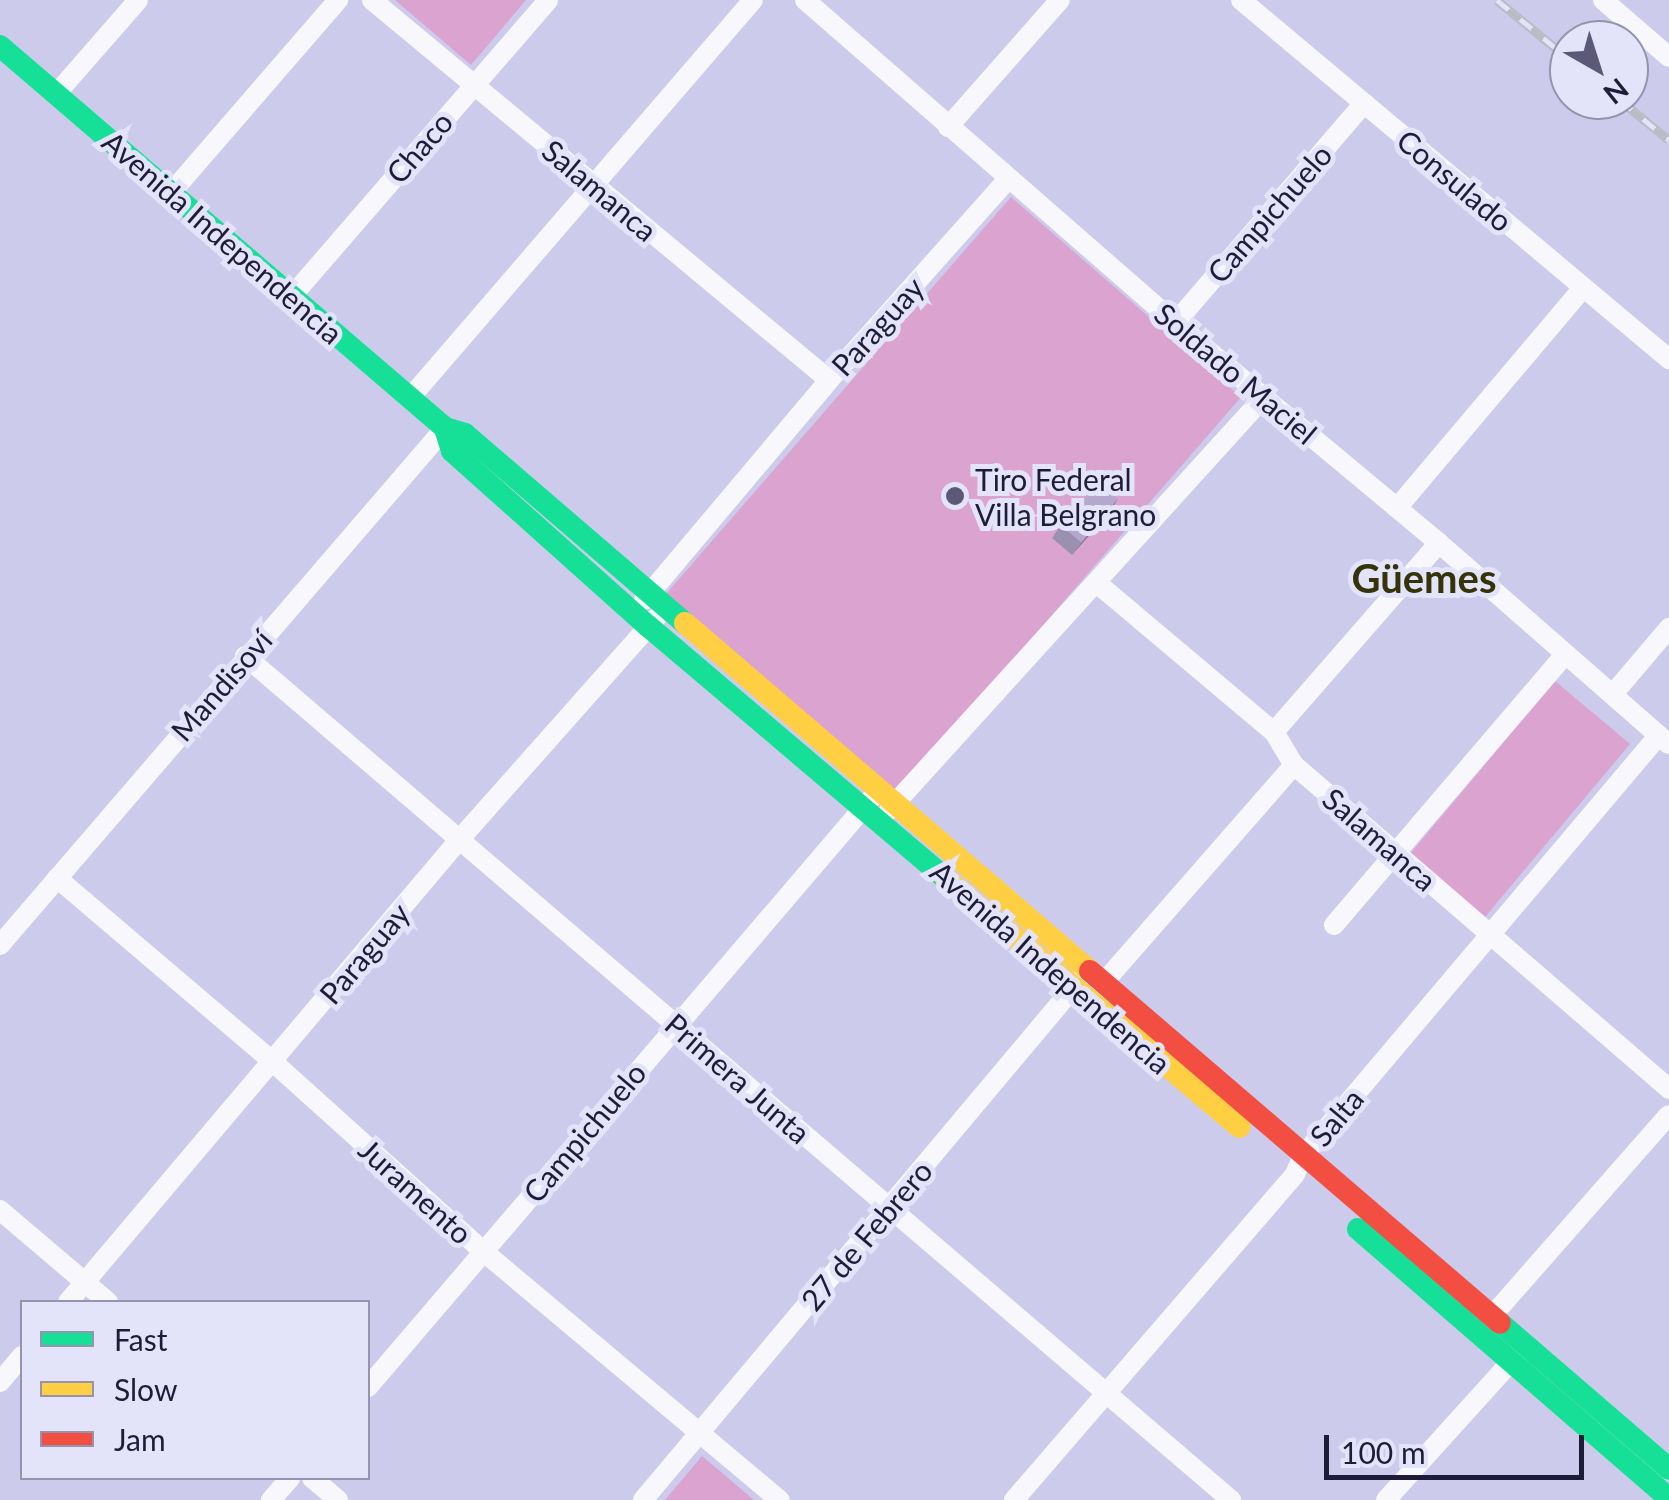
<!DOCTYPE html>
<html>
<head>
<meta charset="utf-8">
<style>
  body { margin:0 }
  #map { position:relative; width:1669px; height:1500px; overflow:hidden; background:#cdcbec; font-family:Lato,sans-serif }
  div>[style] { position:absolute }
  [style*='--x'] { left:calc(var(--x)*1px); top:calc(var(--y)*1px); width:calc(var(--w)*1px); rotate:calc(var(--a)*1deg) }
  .green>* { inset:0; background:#dba3d0; transform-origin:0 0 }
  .street>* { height:20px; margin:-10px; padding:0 10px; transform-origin:10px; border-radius:10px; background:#f8f7fc }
  .fast>* { height:22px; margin:-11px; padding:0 11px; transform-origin:11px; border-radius:11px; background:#16e098 }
  .slow>* { height:22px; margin:-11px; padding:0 11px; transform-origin:11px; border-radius:11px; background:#ffcf43 }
  .jam>* { height:22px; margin:-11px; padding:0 11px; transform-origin:11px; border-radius:11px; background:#f24e42 }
  .rail>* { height:9px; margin-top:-4.5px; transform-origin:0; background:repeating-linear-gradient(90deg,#e3e3fa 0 15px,#bbbbc3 0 30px); box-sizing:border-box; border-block:2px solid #bbbbc3 }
  .wall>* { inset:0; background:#9b90af }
  .shaded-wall>* { inset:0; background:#7e768f }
  .building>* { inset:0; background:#b4a8cc; transform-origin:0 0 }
  .dots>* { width:28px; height:28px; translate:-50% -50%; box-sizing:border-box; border:5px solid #e3e3fa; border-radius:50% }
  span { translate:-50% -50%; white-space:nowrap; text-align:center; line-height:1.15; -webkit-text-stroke:10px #e3e3fa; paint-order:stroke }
  .street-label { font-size:30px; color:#1f1c39 }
  .poi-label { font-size:30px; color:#1f1c39 }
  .left { translate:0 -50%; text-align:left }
  .district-label { font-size:40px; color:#353308; font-weight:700 }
  .legend { position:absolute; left:20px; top:1300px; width:350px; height:180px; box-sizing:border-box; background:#e3e3fa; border:2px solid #9593ad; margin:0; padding:12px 18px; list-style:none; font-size:30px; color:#1f1c39 }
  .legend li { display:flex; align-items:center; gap:20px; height:50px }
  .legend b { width:50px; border:2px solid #9593ad }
  .north { position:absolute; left:1549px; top:20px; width:100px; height:100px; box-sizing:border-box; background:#e3e3fa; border:2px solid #9593ad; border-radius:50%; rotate:141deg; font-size:28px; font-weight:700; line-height:40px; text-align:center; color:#1f1c39 }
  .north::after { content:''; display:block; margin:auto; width:35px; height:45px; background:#5c5978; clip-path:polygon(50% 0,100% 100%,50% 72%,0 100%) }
  .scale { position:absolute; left:1324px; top:1435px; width:260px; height:45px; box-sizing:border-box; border:5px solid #1f1c39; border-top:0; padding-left:12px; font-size:30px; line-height:35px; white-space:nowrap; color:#1f1c39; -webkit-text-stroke:8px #e3e3fa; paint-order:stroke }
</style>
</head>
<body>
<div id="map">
  <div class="green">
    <div style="clip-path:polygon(395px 0,526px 0,471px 65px)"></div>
    <div style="left:1011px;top:197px;width:305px;height:527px;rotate:41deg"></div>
    <div style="left:1555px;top:681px;width:98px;height:227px;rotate:40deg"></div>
    <div style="clip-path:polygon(702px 1456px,754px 1500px,665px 1500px)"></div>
  </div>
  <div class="street">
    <div style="--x:372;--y:0;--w:594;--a:39.74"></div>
    <div style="--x:805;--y:0;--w:491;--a:41.1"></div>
    <div style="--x:1175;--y:323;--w:344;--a:39.8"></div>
    <div style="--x:1439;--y:543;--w:305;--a:41.2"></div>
    <div style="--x:1241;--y:0;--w:559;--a:39.99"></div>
    <div style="--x:1603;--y:0;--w:87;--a:40.8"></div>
    <div style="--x:57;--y:93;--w:123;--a:-48.9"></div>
    <div style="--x:948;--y:127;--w:169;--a:-48.6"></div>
    <div style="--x:170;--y:194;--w:257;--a:-49.1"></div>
    <div style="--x:292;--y:296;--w:391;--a:-49.1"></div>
    <div style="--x:1175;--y:323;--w:290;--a:-49.3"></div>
    <div style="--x:410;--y:398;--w:525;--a:-49.24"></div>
    <div style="--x:1397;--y:508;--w:288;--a:-49.8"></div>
    <div style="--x:1098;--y:584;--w:230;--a:40.1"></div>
    <div style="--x:1274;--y:732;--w:39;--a:59"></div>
    <div style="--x:1294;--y:765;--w:496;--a:40.8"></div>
    <div style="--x:644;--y:600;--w:287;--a:-49.9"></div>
    <div style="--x:829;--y:380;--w:269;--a:-48.3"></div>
    <div style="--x:245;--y:656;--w:1298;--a:40.56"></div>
    <div style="--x:1613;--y:694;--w:87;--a:-49.7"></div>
    <div style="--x:1274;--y:732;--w:251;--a:-48.9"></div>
    <div style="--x:889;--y:810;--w:558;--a:-47.76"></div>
    <div style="--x:57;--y:878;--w:282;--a:40.4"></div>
    <div style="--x:272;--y:1061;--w:285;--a:42"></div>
    <div style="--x:484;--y:1252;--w:386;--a:40"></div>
    <div style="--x:1334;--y:925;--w:355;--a:-49.5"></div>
    <div style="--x:0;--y:945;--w:682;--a:-49.28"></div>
    <div style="--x:1098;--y:989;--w:298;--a:-48.8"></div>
    <div style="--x:0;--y:1210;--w:142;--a:40.4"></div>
    <div style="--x:68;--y:1302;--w:605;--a:-49.76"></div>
    <div style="--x:459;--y:840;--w:297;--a:-48.4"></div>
    <div style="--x:1493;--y:1315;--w:266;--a:-48.7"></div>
    <div style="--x:0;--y:1382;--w:34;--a:-50"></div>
    <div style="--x:368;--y:1387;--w:772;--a:-49.46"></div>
    <div style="--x:312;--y:1478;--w:34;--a:40"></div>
    <div style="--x:271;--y:1500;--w:29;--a:-49"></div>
    <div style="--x:643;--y:1500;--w:678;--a:-49.97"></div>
    <div style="--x:1014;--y:1500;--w:430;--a:-49.2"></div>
    <div style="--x:1295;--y:1174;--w:20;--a:-66"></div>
    <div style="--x:1303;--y:1156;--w:551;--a:-49.78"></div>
    <div style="--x:1386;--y:1500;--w:198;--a:-47.9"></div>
  </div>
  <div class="fast">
    <div style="--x:0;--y:46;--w:586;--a:40.64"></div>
    <div style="--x:445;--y:428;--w:21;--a:17"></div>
    <div style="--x:465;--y:434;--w:290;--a:40.7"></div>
    <div style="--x:445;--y:428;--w:24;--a:73"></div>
    <div style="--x:452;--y:451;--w:263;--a:41.8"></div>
    <div style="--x:648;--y:626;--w:391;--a:40.3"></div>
    <div style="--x:1358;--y:1229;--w:411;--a:40.9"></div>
    <div style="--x:1500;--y:1323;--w:223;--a:40.8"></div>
  </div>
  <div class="slow">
    <div style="--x:685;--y:623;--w:534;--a:40.67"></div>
    <div style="--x:946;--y:879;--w:384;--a:40.2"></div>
  </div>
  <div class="jam">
    <div style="--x:1090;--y:971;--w:540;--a:40.65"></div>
  </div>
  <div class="rail">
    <div style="--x:1497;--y:0;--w:93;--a:39.3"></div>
    <div style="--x:1620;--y:100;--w:63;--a:39.2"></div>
  </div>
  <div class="wall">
    <div style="clip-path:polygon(1118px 499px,1072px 555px,1052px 538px,1061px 525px)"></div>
  </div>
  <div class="shaded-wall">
    <div style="clip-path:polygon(1118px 499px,1109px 513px,1072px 555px,1082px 542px)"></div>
  </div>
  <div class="building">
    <div style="left:1098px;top:482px;width:26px;height:57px;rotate:40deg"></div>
  </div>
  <div class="dots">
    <div style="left:955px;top:496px;background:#5c5978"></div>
  </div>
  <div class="street-label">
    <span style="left:419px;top:147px;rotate:-49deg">Chaco</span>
    <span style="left:1455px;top:180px;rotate:40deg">Consulado</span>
    <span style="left:600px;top:190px;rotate:40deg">Salamanca</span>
    <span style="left:1269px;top:213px;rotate:-49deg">Campichuelo</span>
    <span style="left:223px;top:237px;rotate:41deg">Avenida Independencia</span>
    <span style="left:877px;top:326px;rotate:-48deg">Paraguay</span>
    <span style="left:1236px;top:373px;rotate:40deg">Soldado Maciel</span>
    <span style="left:221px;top:685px;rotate:-49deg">Mandisoví</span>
    <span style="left:1380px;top:839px;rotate:41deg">Salamanca</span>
    <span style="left:364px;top:953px;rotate:-50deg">Paraguay</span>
    <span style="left:1051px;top:967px;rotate:41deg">Avenida Independencia</span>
    <span style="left:738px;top:1078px;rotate:41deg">Primera Junta</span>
    <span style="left:1336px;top:1117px;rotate:-50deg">Salta</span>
    <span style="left:584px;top:1132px;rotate:-50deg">Campichuelo</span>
    <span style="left:416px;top:1191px;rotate:42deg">Juramento</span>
    <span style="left:866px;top:1235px;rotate:-50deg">27 de Febrero</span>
  </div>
  <div class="poi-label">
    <span class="left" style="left:975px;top:496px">Tiro Federal<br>Villa Belgrano</span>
  </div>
  <div class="district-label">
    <span style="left:1424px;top:578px">Güemes</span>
  </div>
  <ul class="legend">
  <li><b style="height:12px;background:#16e098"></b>Fast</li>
  <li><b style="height:12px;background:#ffcf43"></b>Slow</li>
  <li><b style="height:12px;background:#f24e42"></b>Jam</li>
  </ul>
  <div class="north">N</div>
  <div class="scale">100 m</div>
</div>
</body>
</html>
